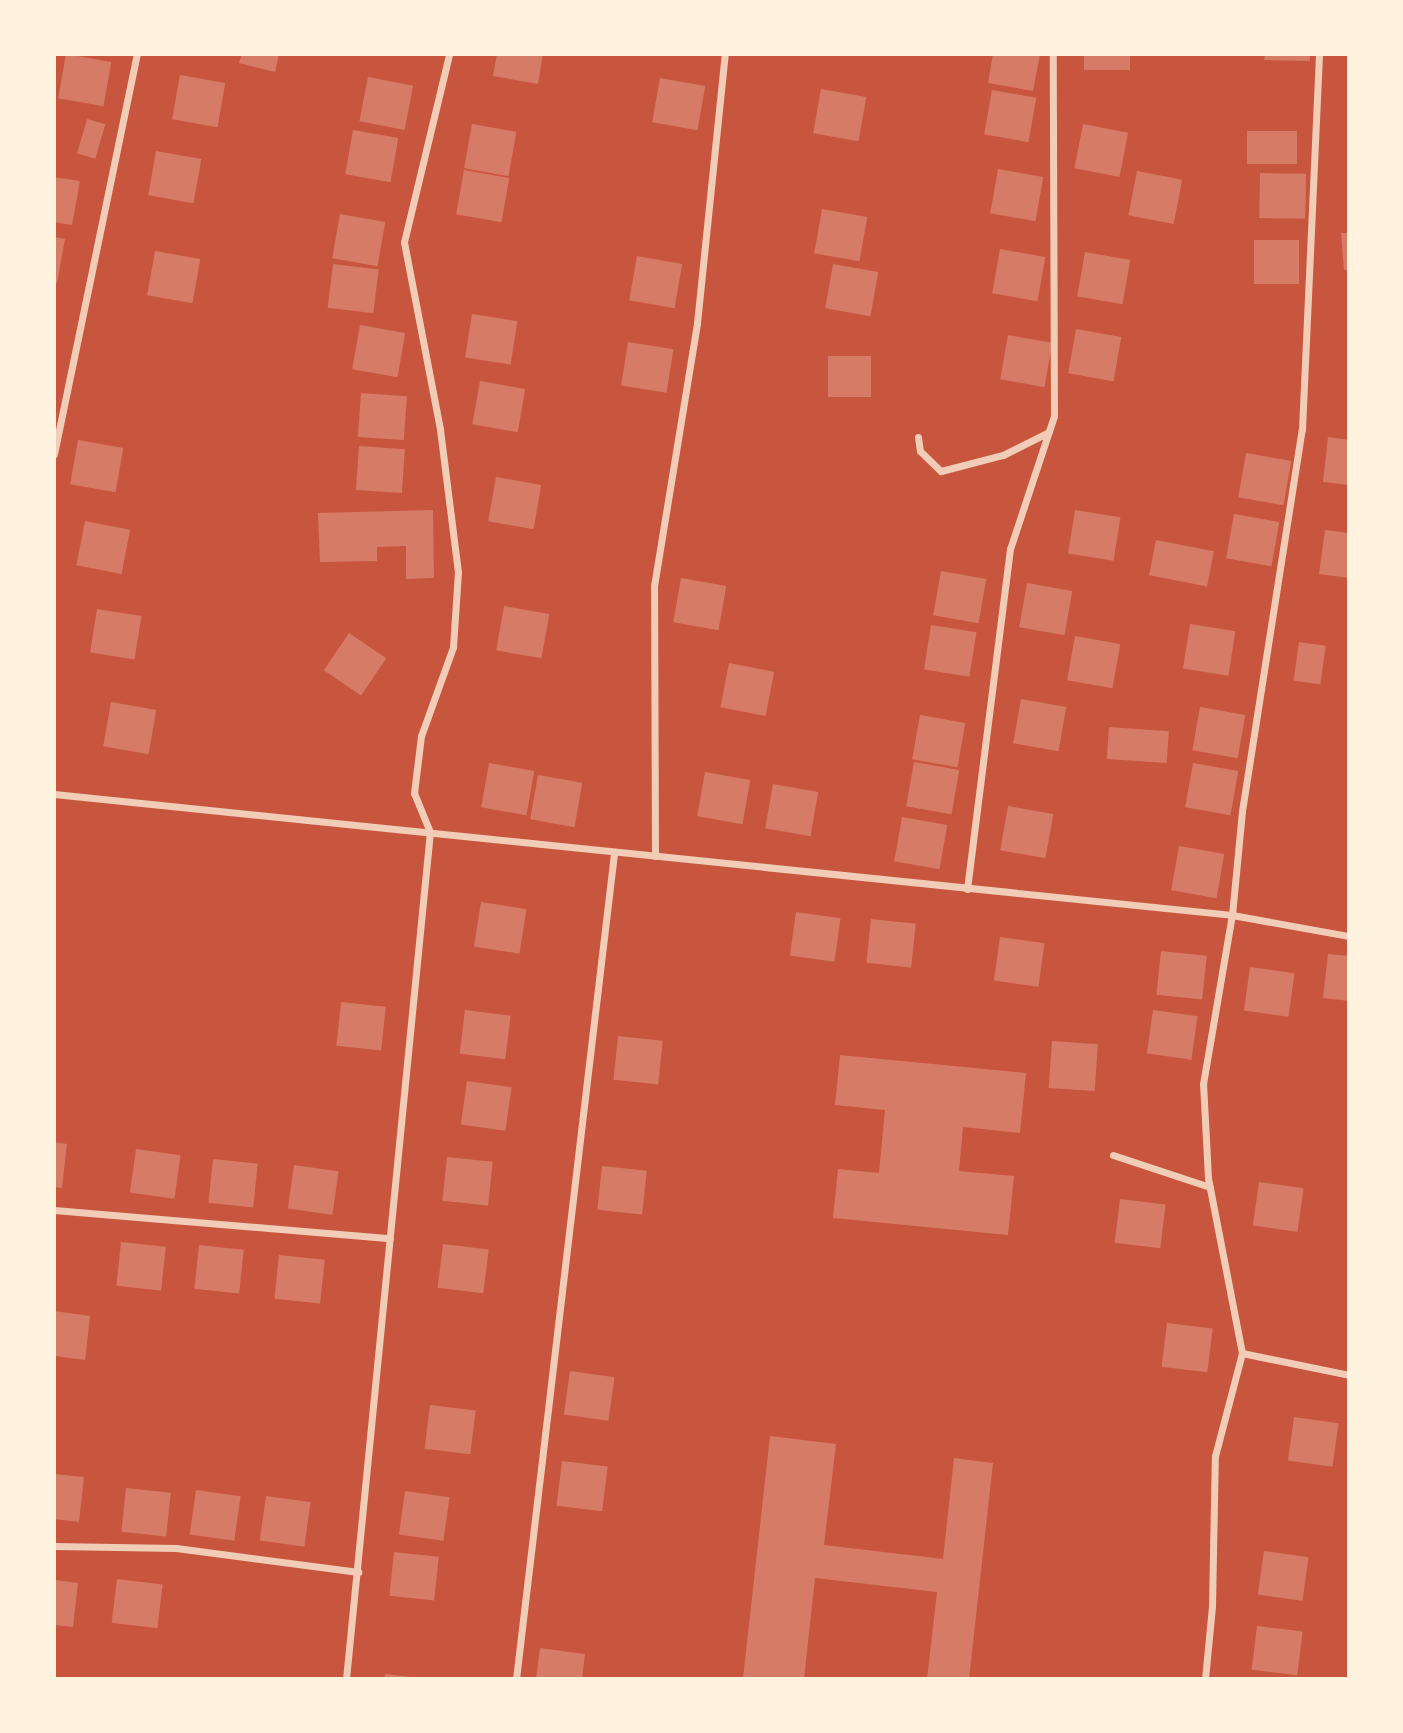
<!DOCTYPE html>
<html>
<head>
<meta charset="utf-8">
<style>
  body { margin:0 }
  #map { position:relative; width:1403px; height:1733px; overflow:hidden; background:#c8553d; font-family:Roboto,sans-serif }
  div>[style] { position:absolute }
  [style*='--x'] { left:calc(var(--x)*1px); top:calc(var(--y)*1px); width:calc(var(--w)*1px); rotate:calc(var(--a)*1deg) }
  .building>* { inset:0; background:#d67c66; transform-origin:0 0 }
  .minor>* { height:7px; margin:-3.5px; padding:0 3.5px; transform-origin:3.5px; border-radius:3.5px; background:#f1ccb7 }
  span { translate:-50% -50%; white-space:nowrap; text-align:center; line-height:1.15; -webkit-text-stroke:7px #fff3e0; paint-order:stroke }
  .frame { position:absolute; inset:0; border:56px solid #fff3e0; pointer-events:none }
</style>
</head>
<body>
<div id="map">
  <div class="building">
    <div style="left:66px;top:54px;width:46px;height:45px;rotate:10deg"></div>
    <div style="clip-path:polygon(242px 54px,279px 54px,275px 72px,239px 63px)"></div>
    <div style="clip-path:polygon(497px 54px,543px 54px,538px 84px,493px 76px)"></div>
    <div style="clip-path:polygon(993px 54px,1040px 54px,1033px 91px,988px 83px)"></div>
    <div style="left:1084px;top:54px;width:46px;height:16px"></div>
    <div style="clip-path:polygon(1265px 54px,1310px 54px,1310px 61px,1264px 60px)"></div>
    <div style="left:180px;top:75px;width:46px;height:45px;rotate:10deg"></div>
    <div style="left:368px;top:77px;width:46px;height:45px;rotate:11deg"></div>
    <div style="left:660px;top:78px;width:46px;height:45px;rotate:10deg"></div>
    <div style="left:821px;top:89px;width:46px;height:45px;rotate:10deg"></div>
    <div style="left:992px;top:90px;width:45px;height:45px;rotate:10deg"></div>
    <div style="left:87px;top:119px;width:19px;height:36px;rotate:16deg"></div>
    <div style="left:472px;top:124px;width:45px;height:45px;rotate:10deg"></div>
    <div style="left:1083px;top:124px;width:46px;height:45px;rotate:11deg"></div>
    <div style="left:353px;top:130px;width:46px;height:45px;rotate:10deg"></div>
    <div style="left:1247px;top:131px;width:50px;height:33px"></div>
    <div style="left:156px;top:151px;width:46px;height:45px;rotate:10deg"></div>
    <div style="left:998px;top:169px;width:46px;height:45px;rotate:10deg"></div>
    <div style="left:464px;top:170px;width:46px;height:45px;rotate:10deg"></div>
    <div style="left:1137px;top:171px;width:46px;height:45px;rotate:11deg"></div>
    <div style="left:1260px;top:173px;width:46px;height:45px;rotate:1deg"></div>
    <div style="clip-path:polygon(54px 177px,80px 181px,72px 225px,54px 222px)"></div>
    <div style="left:822px;top:209px;width:46px;height:45px;rotate:10deg"></div>
    <div style="left:340px;top:214px;width:46px;height:45px;rotate:10deg"></div>
    <div style="clip-path:polygon(1341px 233px,1349px 233px,1349px 270px,1344px 270px)"></div>
    <div style="clip-path:polygon(54px 237px,65px 239px,57px 283px,54px 282px)"></div>
    <div style="left:1254px;top:240px;width:45px;height:44px"></div>
    <div style="left:1000px;top:249px;width:46px;height:45px;rotate:10deg"></div>
    <div style="left:155px;top:251px;width:46px;height:45px;rotate:10deg"></div>
    <div style="left:1085px;top:252px;width:46px;height:45px;rotate:10deg"></div>
    <div style="left:637px;top:256px;width:46px;height:45px;rotate:10deg"></div>
    <div style="left:333px;top:264px;width:46px;height:44px;rotate:7deg"></div>
    <div style="left:833px;top:264px;width:46px;height:45px;rotate:10deg"></div>
    <div style="left:472px;top:314px;width:46px;height:44px;rotate:9deg"></div>
    <div style="left:360px;top:325px;width:46px;height:45px;rotate:10deg"></div>
    <div style="left:1076px;top:329px;width:46px;height:45px;rotate:10deg"></div>
    <div style="left:1008px;top:335px;width:45px;height:45px;rotate:10deg"></div>
    <div style="left:628px;top:342px;width:46px;height:44px;rotate:9deg"></div>
    <div style="left:828px;top:356px;width:43px;height:41px"></div>
    <div style="left:480px;top:381px;width:46px;height:44px;rotate:10deg"></div>
    <div style="left:361px;top:393px;width:46px;height:44px;rotate:4deg"></div>
    <div style="clip-path:polygon(1328px 437px,1349px 440px,1349px 485px,1323px 482px)"></div>
    <div style="left:78px;top:440px;width:46px;height:45px;rotate:10deg"></div>
    <div style="left:359px;top:446px;width:46px;height:44px;rotate:4deg"></div>
    <div style="left:1246px;top:453px;width:46px;height:45px;rotate:10deg"></div>
    <div style="left:496px;top:477px;width:46px;height:45px;rotate:10deg"></div>
    <div style="clip-path:polygon(433px 510px,434px 578px,406px 579px,406px 546px,377px 547px,377px 561px,320px 562px,318px 513px)"></div>
    <div style="left:1075px;top:510px;width:46px;height:44px;rotate:9deg"></div>
    <div style="left:1234px;top:514px;width:46px;height:45px;rotate:10deg"></div>
    <div style="left:85px;top:521px;width:46px;height:45px;rotate:11deg"></div>
    <div style="clip-path:polygon(1325px 530px,1349px 533px,1349px 578px,1319px 574px)"></div>
    <div style="left:1156px;top:540px;width:59px;height:36px;rotate:11deg"></div>
    <div style="left:941px;top:571px;width:46px;height:45px;rotate:10deg"></div>
    <div style="left:681px;top:578px;width:46px;height:45px;rotate:10deg"></div>
    <div style="left:1027px;top:583px;width:46px;height:45px;rotate:10deg"></div>
    <div style="left:504px;top:606px;width:46px;height:45px;rotate:10deg"></div>
    <div style="left:97px;top:609px;width:45px;height:44px;rotate:9deg"></div>
    <div style="left:1190px;top:624px;width:46px;height:45px;rotate:9deg"></div>
    <div style="left:931px;top:625px;width:46px;height:45px;rotate:9deg"></div>
    <div style="left:349px;top:633px;width:45px;height:45px;rotate:34deg"></div>
    <div style="left:1075px;top:636px;width:46px;height:45px;rotate:10deg"></div>
    <div style="left:1299px;top:642px;width:27px;height:39px;rotate:8deg"></div>
    <div style="left:729px;top:663px;width:46px;height:45px;rotate:11deg"></div>
    <div style="left:1021px;top:699px;width:46px;height:45px;rotate:10deg"></div>
    <div style="left:111px;top:702px;width:46px;height:45px;rotate:10deg"></div>
    <div style="left:1200px;top:707px;width:46px;height:44px;rotate:10deg"></div>
    <div style="left:920px;top:715px;width:46px;height:45px;rotate:10deg"></div>
    <div style="left:1109px;top:727px;width:60px;height:32px;rotate:4deg"></div>
    <div style="left:914px;top:762px;width:46px;height:45px;rotate:10deg"></div>
    <div style="left:489px;top:763px;width:46px;height:45px;rotate:10deg"></div>
    <div style="left:1193px;top:763px;width:46px;height:45px;rotate:10deg"></div>
    <div style="left:705px;top:772px;width:46px;height:45px;rotate:10deg"></div>
    <div style="left:538px;top:775px;width:45px;height:45px;rotate:10deg"></div>
    <div style="left:773px;top:784px;width:46px;height:45px;rotate:10deg"></div>
    <div style="left:1008px;top:806px;width:46px;height:45px;rotate:10deg"></div>
    <div style="left:902px;top:817px;width:46px;height:45px;rotate:10deg"></div>
    <div style="left:1179px;top:846px;width:46px;height:45px;rotate:10deg"></div>
    <div style="left:481px;top:902px;width:46px;height:45px;rotate:9deg"></div>
    <div style="left:796px;top:912px;width:45px;height:44px;rotate:8deg"></div>
    <div style="left:871px;top:919px;width:45px;height:44px;rotate:6deg"></div>
    <div style="left:1000px;top:937px;width:45px;height:44px;rotate:8deg"></div>
    <div style="left:1161px;top:951px;width:46px;height:44px;rotate:6deg"></div>
    <div style="clip-path:polygon(1328px 954px,1349px 956px,1349px 1001px,1323px 998px)"></div>
    <div style="left:1250px;top:967px;width:45px;height:44px;rotate:8deg"></div>
    <div style="left:341px;top:1002px;width:45px;height:44px;rotate:6deg"></div>
    <div style="left:465px;top:1010px;width:46px;height:44px;rotate:7deg"></div>
    <div style="left:1153px;top:1010px;width:45px;height:44px;rotate:8deg"></div>
    <div style="left:618px;top:1036px;width:45px;height:44px;rotate:6deg"></div>
    <div style="left:1052px;top:1041px;width:46px;height:47px;rotate:4deg"></div>
    <div style="clip-path:polygon(840px 1055px,1026px 1073px,1020px 1133px,963px 1127px,959px 1171px,1014px 1176px,1008px 1235px,833px 1218px,838px 1169px,879px 1173px,885px 1110px,835px 1105px)"></div>
    <div style="left:467px;top:1081px;width:45px;height:44px;rotate:8deg"></div>
    <div style="clip-path:polygon(54px 1142px,67px 1144px,62px 1188px,54px 1187px)"></div>
    <div style="left:136px;top:1149px;width:45px;height:44px;rotate:8deg"></div>
    <div style="left:447px;top:1157px;width:46px;height:44px;rotate:6deg"></div>
    <div style="left:213px;top:1159px;width:45px;height:44px;rotate:6deg"></div>
    <div style="left:294px;top:1165px;width:45px;height:44px;rotate:8deg"></div>
    <div style="left:602px;top:1166px;width:45px;height:44px;rotate:6deg"></div>
    <div style="left:1259px;top:1182px;width:45px;height:44px;rotate:8deg"></div>
    <div style="left:1120px;top:1199px;width:46px;height:44px;rotate:7deg"></div>
    <div style="left:121px;top:1242px;width:45px;height:44px;rotate:6deg"></div>
    <div style="left:443px;top:1244px;width:46px;height:44px;rotate:7deg"></div>
    <div style="left:199px;top:1245px;width:45px;height:44px;rotate:6deg"></div>
    <div style="left:279px;top:1255px;width:46px;height:44px;rotate:6deg"></div>
    <div style="clip-path:polygon(54px 1311px,90px 1316px,85px 1360px,54px 1356px)"></div>
    <div style="left:1167px;top:1323px;width:46px;height:44px;rotate:7deg"></div>
    <div style="left:570px;top:1371px;width:45px;height:44px;rotate:8deg"></div>
    <div style="left:430px;top:1405px;width:46px;height:44px;rotate:7deg"></div>
    <div style="left:1294px;top:1417px;width:45px;height:44px;rotate:8deg"></div>
    <div style="clip-path:polygon(770px 1436px,836px 1444px,824px 1545px,943px 1559px,954px 1458px,993px 1463px,969px 1679px,927px 1679px,937px 1592px,815px 1578px,804px 1679px,743px 1678px)"></div>
    <div style="left:562px;top:1461px;width:46px;height:45px;rotate:7deg"></div>
    <div style="clip-path:polygon(54px 1474px,84px 1477px,79px 1522px,54px 1519px)"></div>
    <div style="left:126px;top:1488px;width:45px;height:44px;rotate:6deg"></div>
    <div style="left:196px;top:1490px;width:45px;height:45px;rotate:8deg"></div>
    <div style="left:405px;top:1491px;width:45px;height:44px;rotate:8deg"></div>
    <div style="left:266px;top:1496px;width:45px;height:45px;rotate:8deg"></div>
    <div style="left:1264px;top:1551px;width:45px;height:44px;rotate:8deg"></div>
    <div style="left:394px;top:1552px;width:45px;height:44px;rotate:6deg"></div>
    <div style="left:117px;top:1579px;width:46px;height:44px;rotate:7deg"></div>
    <div style="clip-path:polygon(54px 1580px,78px 1583px,73px 1627px,54px 1625px)"></div>
    <div style="left:1257px;top:1626px;width:46px;height:44px;rotate:7deg"></div>
    <div style="clip-path:polygon(540px 1648px,585px 1654px,582px 1679px,536px 1679px)"></div>
    <div style="clip-path:polygon(385px 1674px,411px 1677px,411px 1679px,384px 1679px)"></div>
  </div>
  <div class="minor">
    <div style="--x:918;--y:437;--w:14;--a:82"></div>
    <div style="--x:920;--y:451;--w:29;--a:44"></div>
    <div style="--x:941;--y:471;--w:64;--a:-14.5"></div>
    <div style="--x:1003;--y:455;--w:51;--a:-26.6"></div>
    <div style="--x:54;--y:454;--w:409;--a:-78.3"></div>
    <div style="--x:54;--y:794;--w:1184;--a:5.86"></div>
    <div style="--x:1232;--y:915;--w:119;--a:10.2"></div>
    <div style="--x:655;--y:856;--w:270;--a:-90.2"></div>
    <div style="--x:654;--y:586;--w:266;--a:-80.7"></div>
    <div style="--x:697;--y:323;--w:270;--a:-84.1"></div>
    <div style="--x:967;--y:889;--w:343;--a:-82.8"></div>
    <div style="--x:1010;--y:549;--w:140;--a:-71.7"></div>
    <div style="--x:1054;--y:416;--w:362;--a:-90.2"></div>
    <div style="--x:1113;--y:1155;--w:102;--a:18.3"></div>
    <div style="--x:54;--y:1210;--w:337;--a:4.8"></div>
    <div style="--x:1242;--y:1353;--w:109;--a:11.6"></div>
    <div style="--x:54;--y:1546;--w:122;--a:0.9"></div>
    <div style="--x:176;--y:1548;--w:184;--a:7.5"></div>
    <div style="--x:346;--y:1679;--w:851;--a:-84.34"></div>
    <div style="--x:430;--y:832;--w:42;--a:-112.3"></div>
    <div style="--x:414;--y:793;--w:57;--a:-83"></div>
    <div style="--x:421;--y:736;--w:95;--a:-70.2"></div>
    <div style="--x:453;--y:647;--w:75;--a:-86.2"></div>
    <div style="--x:458;--y:572;--w:144;--a:-97.2"></div>
    <div style="--x:440;--y:429;--w:190;--a:-100.9"></div>
    <div style="--x:404;--y:242;--w:193;--a:-76.5"></div>
    <div style="--x:516;--y:1679;--w:831;--a:-83.23"></div>
    <div style="--x:1205;--y:1679;--w:73;--a:-84.5"></div>
    <div style="--x:1212;--y:1606;--w:150;--a:-88.9"></div>
    <div style="--x:1215;--y:1456;--w:106;--a:-75.3"></div>
    <div style="--x:1242;--y:1353;--w:178;--a:-101"></div>
    <div style="--x:1208;--y:1178;--w:94;--a:-93"></div>
    <div style="--x:1203;--y:1084;--w:171;--a:-80.3"></div>
    <div style="--x:1232;--y:915;--w:104;--a:-84.5"></div>
    <div style="--x:1242;--y:811;--w:387;--a:-81.1"></div>
    <div style="--x:1302;--y:429;--w:375;--a:-87.4"></div>
  </div>
  <div class="frame"></div>
</div>
</body>
</html>
